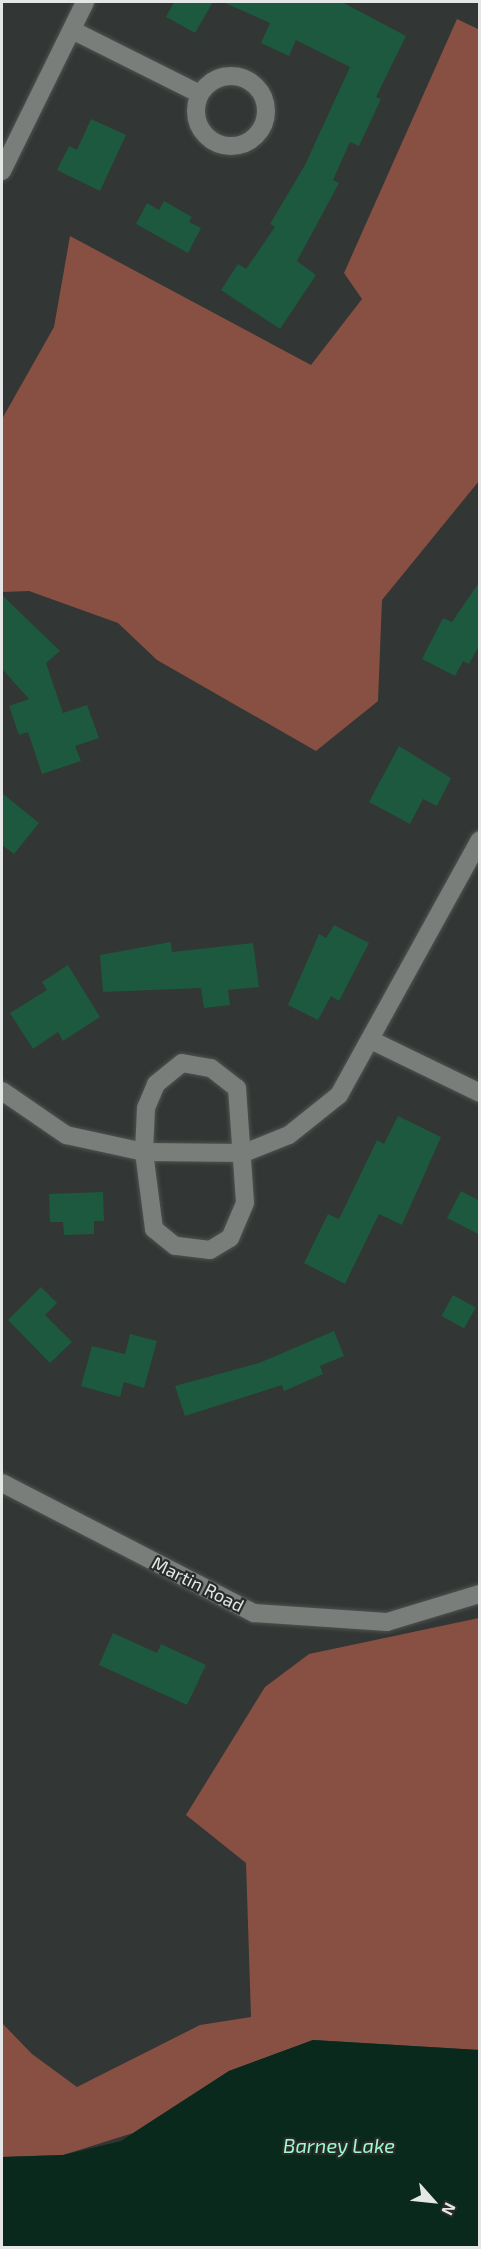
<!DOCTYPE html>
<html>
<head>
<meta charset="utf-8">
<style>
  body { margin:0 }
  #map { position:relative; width:481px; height:2249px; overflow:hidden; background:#323634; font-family:"Exo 2",sans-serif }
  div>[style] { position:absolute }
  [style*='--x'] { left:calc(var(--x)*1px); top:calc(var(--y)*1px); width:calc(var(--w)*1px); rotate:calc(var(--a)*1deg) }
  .forest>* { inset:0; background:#875043 }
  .water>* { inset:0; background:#09291c }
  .building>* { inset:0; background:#1c593f; transform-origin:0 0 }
  .roads { filter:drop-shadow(0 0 2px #4f5251) drop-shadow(0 0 2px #4f5251) }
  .minor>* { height:18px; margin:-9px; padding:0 9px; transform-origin:9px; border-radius:9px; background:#797e7b }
  .minor>.ring { margin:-9px; padding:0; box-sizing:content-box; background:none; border:18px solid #797e7b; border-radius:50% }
  span { translate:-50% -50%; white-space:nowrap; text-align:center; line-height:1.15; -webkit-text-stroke:4.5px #282c2a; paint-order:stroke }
  .street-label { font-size:18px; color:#e5e7e6 }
  .water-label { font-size:20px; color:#9ff9cc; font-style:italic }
  .frame { position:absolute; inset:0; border:3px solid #e5e7e6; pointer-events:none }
  .north { position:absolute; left:403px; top:2171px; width:60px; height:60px; -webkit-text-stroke:4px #282c2a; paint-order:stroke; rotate:117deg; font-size:16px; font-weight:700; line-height:24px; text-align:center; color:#e5e7e6 }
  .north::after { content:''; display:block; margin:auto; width:21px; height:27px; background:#e5e7e6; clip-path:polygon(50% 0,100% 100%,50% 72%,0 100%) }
</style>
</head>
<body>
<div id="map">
  <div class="forest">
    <div style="clip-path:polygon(457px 19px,480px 30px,479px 481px,382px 600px,378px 701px,316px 751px,157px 660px,118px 623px,29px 591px,2px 592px,2px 419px,54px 327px,70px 236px,311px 365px,362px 299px,344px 273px)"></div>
    <div style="clip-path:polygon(479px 1618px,479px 2050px,313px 2040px,229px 2071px,133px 2133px,63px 2155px,2px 2157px,2px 2023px,32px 2054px,77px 2087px,200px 2025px,251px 2017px,246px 1863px,186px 1815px,265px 1687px,309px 1654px)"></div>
  </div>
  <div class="water">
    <div style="clip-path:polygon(313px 2040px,479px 2050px,479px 2247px,2px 2247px,2px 2157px,63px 2155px,121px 2141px,229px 2071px)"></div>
  </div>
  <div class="building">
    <div style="clip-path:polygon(174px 2px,213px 2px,195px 33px,166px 17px)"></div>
    <div style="clip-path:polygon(223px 2px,342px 2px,406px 36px,376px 97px,381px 99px,359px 146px,350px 142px,333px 180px,339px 183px,297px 261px,316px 275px,280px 329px,221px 290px,238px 264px,246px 269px,275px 227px,270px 224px,305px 165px,350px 67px,296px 40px,289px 56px,261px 43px,270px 23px)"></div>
    <div style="clip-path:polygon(91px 119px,126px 135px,100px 191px,57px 170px,69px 146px,77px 150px)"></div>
    <div style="clip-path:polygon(164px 201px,192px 217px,189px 222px,201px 228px,188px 253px,136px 224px,147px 203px,159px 210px)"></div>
    <div style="clip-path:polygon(480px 581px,480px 644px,469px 664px,463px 661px,455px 676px,422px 659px,443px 618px,452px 622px)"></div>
    <div style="clip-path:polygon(2px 595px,60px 651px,46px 663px,63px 713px,87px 705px,99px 738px,75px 746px,81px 761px,42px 774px,28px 732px,19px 735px,9px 706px,29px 699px,2px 669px)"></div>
    <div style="clip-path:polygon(399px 746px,451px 778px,437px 806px,423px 799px,410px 824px,369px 802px)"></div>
    <div style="clip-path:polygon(2px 793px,39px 823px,14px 854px,2px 845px)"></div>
    <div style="clip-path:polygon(334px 925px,369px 943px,339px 1001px,331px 996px,318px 1020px,288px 1005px,319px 934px,326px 938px)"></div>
    <div style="clip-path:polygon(171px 942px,172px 952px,253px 943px,259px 987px,228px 990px,230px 1005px,204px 1008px,201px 988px,103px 992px,100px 955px)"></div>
    <div style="clip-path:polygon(68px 965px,100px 1017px,63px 1041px,58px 1032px,33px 1049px,10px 1013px,47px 990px,42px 982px)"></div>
    <div style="clip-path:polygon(398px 1116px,441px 1137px,402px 1225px,379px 1214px,345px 1284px,304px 1263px,328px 1214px,339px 1219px,377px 1140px,384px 1144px)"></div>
    <div style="clip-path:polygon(461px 1191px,480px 1201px,480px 1235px,447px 1218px)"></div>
    <div style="clip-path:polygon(103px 1192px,104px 1221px,94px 1221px,94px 1234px,64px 1235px,63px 1222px,50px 1222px,49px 1194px)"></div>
    <div style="clip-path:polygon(41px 1287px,57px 1303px,45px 1315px,72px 1342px,50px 1363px,8px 1320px)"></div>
    <div style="left:453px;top:1295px;width:26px;height:24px;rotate:29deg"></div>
    <div style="clip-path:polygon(334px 1331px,344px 1356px,320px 1366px,323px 1374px,284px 1391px,282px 1385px,185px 1416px,175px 1386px,259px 1363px)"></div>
    <div style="clip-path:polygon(130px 1334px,157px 1341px,144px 1388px,124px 1382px,120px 1397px,81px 1386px,92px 1346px,125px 1354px)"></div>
    <div style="clip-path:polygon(113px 1633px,157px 1653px,161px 1644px,206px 1665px,187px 1705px,99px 1665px)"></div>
  </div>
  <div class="roads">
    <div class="minor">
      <div style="--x:72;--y:30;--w:143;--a:26.6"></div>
      <div class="ring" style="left:196px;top:76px;width:52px;height:52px"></div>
      <div style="--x:2;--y:171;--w:188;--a:-63.8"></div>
      <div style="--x:373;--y:1041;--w:119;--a:25.9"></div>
      <div style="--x:182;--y:1063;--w:29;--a:10"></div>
      <div style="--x:211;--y:1068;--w:33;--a:38"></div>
      <div style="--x:237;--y:1088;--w:115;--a:86"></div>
      <div style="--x:245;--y:1203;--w:38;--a:113"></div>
      <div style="--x:230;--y:1238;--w:23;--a:149"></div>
      <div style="--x:210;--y:1250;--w:35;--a:-173"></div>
      <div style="--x:175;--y:1246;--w:27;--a:-141"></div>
      <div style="--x:154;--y:1229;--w:78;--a:-97.4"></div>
      <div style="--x:144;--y:1152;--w:44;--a:-87.4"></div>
      <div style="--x:146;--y:1108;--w:26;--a:-67"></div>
      <div style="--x:156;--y:1084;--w:33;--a:-39"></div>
      <div style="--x:2;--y:1091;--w:78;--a:34.5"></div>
      <div style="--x:66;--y:1135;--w:80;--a:12.3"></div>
      <div style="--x:144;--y:1152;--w:100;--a:0.6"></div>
      <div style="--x:244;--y:1153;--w:48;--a:-21.8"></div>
      <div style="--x:289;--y:1135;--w:64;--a:-38.7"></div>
      <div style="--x:339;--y:1095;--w:291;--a:-61.1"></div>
      <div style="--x:2;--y:1483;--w:284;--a:27.3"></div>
      <div style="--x:254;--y:1613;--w:133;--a:3.9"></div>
      <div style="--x:387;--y:1622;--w:97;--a:-16.8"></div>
    </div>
  </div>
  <div class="street-label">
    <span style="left:198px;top:1584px;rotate:27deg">Martin Road</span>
  </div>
  <div class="water-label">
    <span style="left:339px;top:2145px">Barney Lake</span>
  </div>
  <div class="frame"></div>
  <div class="north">N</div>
</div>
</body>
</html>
